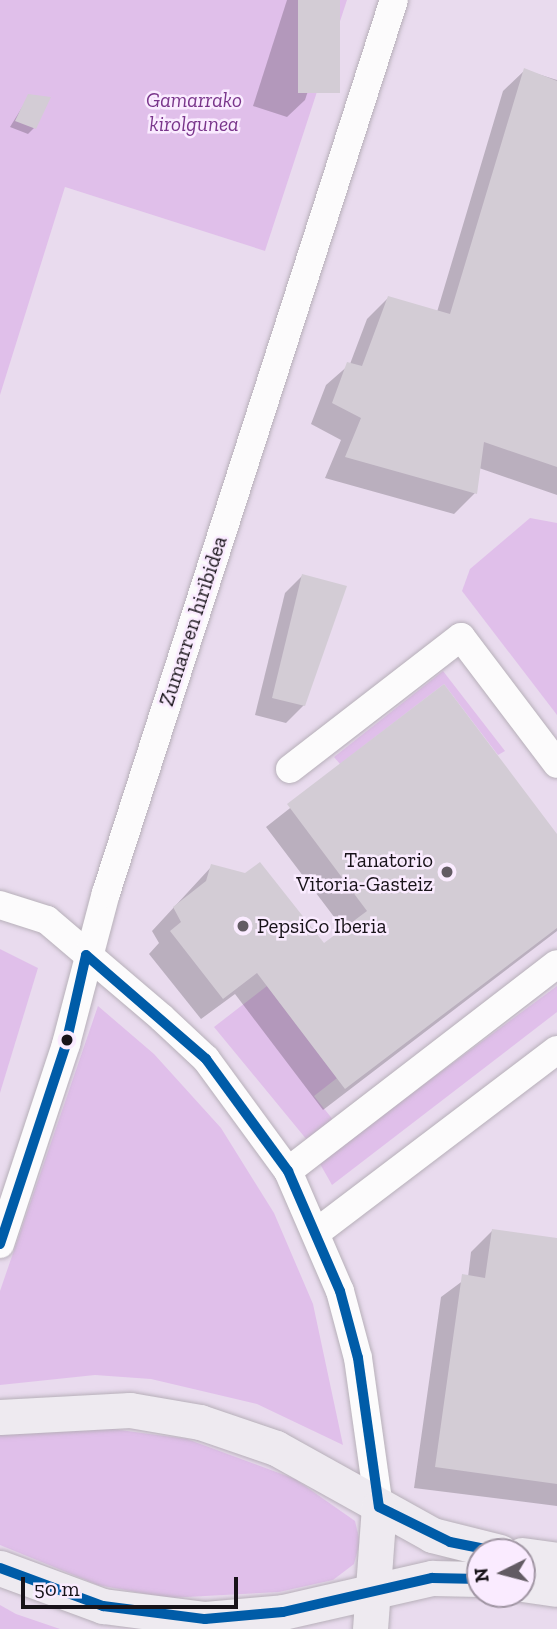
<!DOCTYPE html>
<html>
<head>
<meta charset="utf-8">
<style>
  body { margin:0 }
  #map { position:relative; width:557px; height:1629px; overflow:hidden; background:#eae2ed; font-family:"Zilla Slab",serif }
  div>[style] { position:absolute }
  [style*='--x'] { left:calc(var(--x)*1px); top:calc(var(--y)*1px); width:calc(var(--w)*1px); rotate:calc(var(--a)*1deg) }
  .built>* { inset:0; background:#e9dbee }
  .green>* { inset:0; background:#e0bfea }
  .shadow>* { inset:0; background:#0003 }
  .building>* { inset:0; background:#d3ccd5; transform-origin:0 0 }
  .roads { filter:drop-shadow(0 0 2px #b7b0b9) drop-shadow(0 0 2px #b7b0b9) }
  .minor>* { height:28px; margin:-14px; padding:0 14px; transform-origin:14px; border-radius:14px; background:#fcfbfc }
  .major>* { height:35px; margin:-17.5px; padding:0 17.5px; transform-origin:17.5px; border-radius:17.5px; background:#eeeaf0 }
  .bus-1>* { height:10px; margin:-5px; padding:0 5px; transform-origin:5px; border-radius:5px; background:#005ca8 }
  .dots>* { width:19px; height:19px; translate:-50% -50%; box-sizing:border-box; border:4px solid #faebff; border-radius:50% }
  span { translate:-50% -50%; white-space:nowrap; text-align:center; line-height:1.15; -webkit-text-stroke:5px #faebff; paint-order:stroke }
  .park-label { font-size:21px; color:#79358b; font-style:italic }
  .street-label { font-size:21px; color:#181319 }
  .poi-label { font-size:21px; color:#181319 }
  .right { translate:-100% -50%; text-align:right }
  .left { translate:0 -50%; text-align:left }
  .north { position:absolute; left:466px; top:1538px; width:70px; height:70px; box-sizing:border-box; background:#faebff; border:2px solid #a095a3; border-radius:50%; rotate:264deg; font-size:19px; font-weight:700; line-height:28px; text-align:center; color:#181319 }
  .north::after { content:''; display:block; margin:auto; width:24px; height:32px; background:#625b63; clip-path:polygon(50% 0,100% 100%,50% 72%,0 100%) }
  .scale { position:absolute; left:21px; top:1577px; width:217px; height:32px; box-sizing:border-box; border:4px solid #181319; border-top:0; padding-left:9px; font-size:21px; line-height:24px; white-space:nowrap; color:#181319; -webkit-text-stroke:5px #faebff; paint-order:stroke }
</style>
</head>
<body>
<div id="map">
  <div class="built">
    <div style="clip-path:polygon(evenodd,347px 0,557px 0,557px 1629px,0 1629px,0 1093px,38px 968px,0 949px,0 395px,65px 187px,265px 251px,347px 0,480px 1552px,522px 1552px,522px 1594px,480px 1594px,480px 1552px)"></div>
  </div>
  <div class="green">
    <div style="clip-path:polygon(0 0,347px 0,265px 251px,65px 187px,0 395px)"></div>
    <div style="clip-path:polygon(530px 518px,557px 523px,557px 715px,462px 591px,470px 569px)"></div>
    <div style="clip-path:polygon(443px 671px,505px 751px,498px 755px,444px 684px,340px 764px,334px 757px)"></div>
    <div style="clip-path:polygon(0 949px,38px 968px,0 1093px)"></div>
    <div style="clip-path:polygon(267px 986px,337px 1078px,314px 1096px,334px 1121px,307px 1140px,214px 1027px)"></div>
    <div style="clip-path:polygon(557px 986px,557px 1012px,332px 1185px,319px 1162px)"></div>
    <div style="clip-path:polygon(98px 1006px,154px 1054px,221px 1128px,274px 1213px,313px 1304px,343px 1445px,257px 1404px,151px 1379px,95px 1375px,0 1385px,0 1291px)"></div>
    <div style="clip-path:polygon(105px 1428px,187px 1439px,295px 1479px,355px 1521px,360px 1542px,354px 1564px,333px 1580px,279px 1592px,168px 1598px,98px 1585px,0 1545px,0 1435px)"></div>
    <div style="clip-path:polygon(0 1605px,16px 1614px,60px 1629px,0 1629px)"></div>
  </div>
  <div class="shadow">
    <div style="clip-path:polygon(287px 0,338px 0,305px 100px,287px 117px,253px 106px)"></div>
    <div style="clip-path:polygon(525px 70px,557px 80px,557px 495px,479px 468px,475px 493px,454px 514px,325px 478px,341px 440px,311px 424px,326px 385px,350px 364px,367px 319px,388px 298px,437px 312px,503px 91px)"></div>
    <div style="clip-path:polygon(29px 96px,34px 128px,28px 134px,10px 127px)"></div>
    <div style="clip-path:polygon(302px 576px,304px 705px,286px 723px,255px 715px,285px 593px)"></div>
    <div style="clip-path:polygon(444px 687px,557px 836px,557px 931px,323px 1110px,235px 994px,201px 1019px,149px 954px,159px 943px,152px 931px,212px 866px,323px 946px,344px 930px,266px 827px)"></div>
    <div style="clip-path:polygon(492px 1231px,557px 1240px,557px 1506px,414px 1488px,441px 1297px,468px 1277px,471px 1252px)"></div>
  </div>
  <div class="building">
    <div style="left:298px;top:0;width:42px;height:93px"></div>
    <div style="clip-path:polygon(524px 68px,557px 81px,557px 467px,484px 442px,477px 494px,345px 457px,361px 418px,332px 403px,347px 362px,362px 366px,388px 296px,450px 314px)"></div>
    <div style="clip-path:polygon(28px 94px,51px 97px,36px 129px,15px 121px)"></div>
    <div style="clip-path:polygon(302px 574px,347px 586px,305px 706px,272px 698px)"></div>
    <div style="clip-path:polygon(444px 684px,557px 834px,557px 928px,345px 1089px,257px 973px,223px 999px,170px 931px,181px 922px,173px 907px,206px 881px,211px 864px,245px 873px,260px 862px,324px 943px,367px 911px,287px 804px)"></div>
    <div style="clip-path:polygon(492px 1229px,557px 1238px,557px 1484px,435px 1467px,462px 1274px,485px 1278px)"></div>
  </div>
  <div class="roads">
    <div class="minor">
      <div style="--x:290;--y:769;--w:216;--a:-37.7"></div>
      <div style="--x:461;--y:637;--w:159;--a:52.9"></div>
      <div style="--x:0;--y:905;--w:49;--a:17.7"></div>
      <div style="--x:47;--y:920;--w:151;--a:40.4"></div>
      <div style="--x:162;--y:1018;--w:60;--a:43"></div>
      <div style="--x:206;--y:1059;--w:139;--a:53.8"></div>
      <div style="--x:288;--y:1171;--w:131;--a:66.6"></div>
      <div style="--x:340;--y:1291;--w:69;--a:75"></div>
      <div style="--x:358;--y:1358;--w:150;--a:82"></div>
      <div style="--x:288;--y:1171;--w:339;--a:-37.6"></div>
      <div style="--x:317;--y:1232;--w:301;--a:-37.2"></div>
      <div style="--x:0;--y:1244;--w:211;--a:-71.7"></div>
      <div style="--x:66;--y:1044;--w:156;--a:-75.2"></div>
      <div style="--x:106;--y:893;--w:938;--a:-72.13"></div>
    </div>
    <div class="major">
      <div style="--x:0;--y:1417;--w:130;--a:-3.1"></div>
      <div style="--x:130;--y:1410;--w:71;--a:9.7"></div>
      <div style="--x:200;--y:1422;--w:80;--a:18.9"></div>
      <div style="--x:276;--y:1448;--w:179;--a:29.1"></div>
      <div style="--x:432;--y:1535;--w:70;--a:14"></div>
      <div style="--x:522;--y:1555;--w:35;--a:8"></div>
      <div style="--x:0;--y:1568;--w:110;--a:20.3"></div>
      <div style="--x:103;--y:1606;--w:103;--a:7.3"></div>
      <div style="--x:205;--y:1619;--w:78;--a:-5.1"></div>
      <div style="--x:283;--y:1612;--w:153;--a:-12.9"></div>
      <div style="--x:432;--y:1578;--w:48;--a:1.2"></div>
      <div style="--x:522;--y:1584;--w:35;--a:8"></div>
      <div style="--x:370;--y:1629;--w:122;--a:-85.8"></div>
    </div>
  </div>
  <div class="bus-1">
    <div style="--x:0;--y:1244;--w:211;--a:-71.7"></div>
    <div style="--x:66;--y:1044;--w:91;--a:-77.3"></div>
    <div style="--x:86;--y:955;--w:159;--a:40.9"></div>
    <div style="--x:206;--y:1059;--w:139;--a:53.8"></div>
    <div style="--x:288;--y:1171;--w:131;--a:66.6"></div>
    <div style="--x:340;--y:1291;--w:69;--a:75"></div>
    <div style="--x:358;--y:1358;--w:150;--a:82"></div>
    <div style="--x:379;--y:1507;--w:79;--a:26.2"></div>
    <div style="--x:450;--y:1542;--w:51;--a:11.3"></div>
    <div style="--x:0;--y:1568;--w:110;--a:20.3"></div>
    <div style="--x:103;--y:1606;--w:103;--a:7.3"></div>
    <div style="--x:205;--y:1619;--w:78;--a:-5.1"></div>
    <div style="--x:283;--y:1612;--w:153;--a:-12.9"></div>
    <div style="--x:432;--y:1578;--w:48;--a:1.2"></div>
  </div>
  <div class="dots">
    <div style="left:447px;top:872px;background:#625b63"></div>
    <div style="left:243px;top:926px;background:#625b63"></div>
    <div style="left:67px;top:1040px;background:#181319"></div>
  </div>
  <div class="park-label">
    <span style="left:194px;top:112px">Gamarrako<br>kirolgunea</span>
  </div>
  <div class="street-label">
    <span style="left:193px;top:621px;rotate:-72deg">Zumarren hiribidea</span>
  </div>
  <div class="poi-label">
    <span class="right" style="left:433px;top:872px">Tanatorio<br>Vitoria-Gasteiz</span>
    <span class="left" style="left:257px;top:926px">PepsiCo Iberia</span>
  </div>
  <div class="north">N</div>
  <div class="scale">50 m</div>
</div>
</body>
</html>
